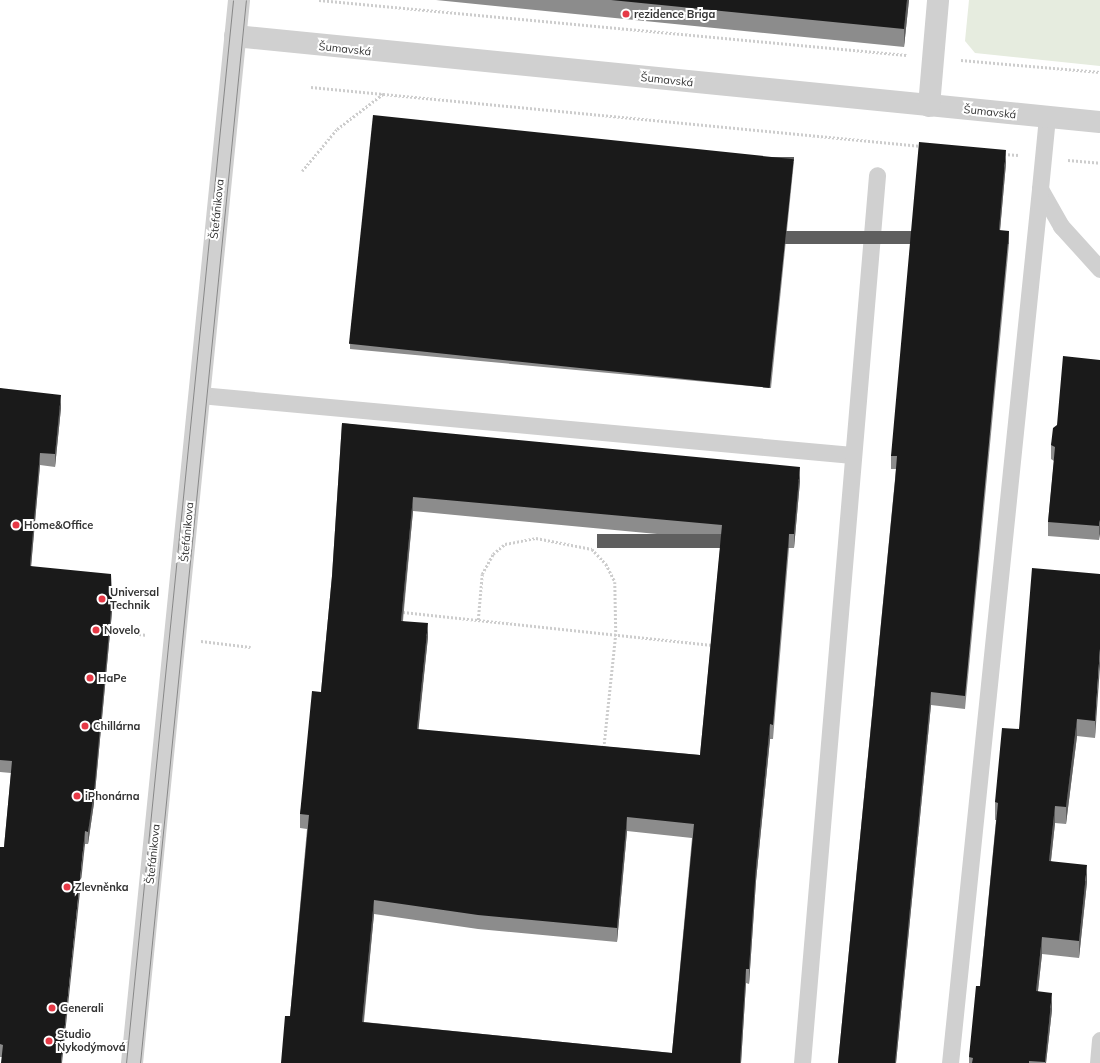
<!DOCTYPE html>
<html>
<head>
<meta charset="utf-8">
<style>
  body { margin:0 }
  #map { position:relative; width:1100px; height:1063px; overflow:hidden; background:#fff; font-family:Mulish,sans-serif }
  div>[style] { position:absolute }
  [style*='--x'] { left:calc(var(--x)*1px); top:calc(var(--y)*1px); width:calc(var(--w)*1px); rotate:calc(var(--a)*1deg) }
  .green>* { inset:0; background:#e6ecdf }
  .path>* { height:2.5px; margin-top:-1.25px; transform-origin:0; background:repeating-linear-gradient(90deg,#cdcdcd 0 2px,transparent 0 4px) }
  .service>* { height:17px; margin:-8.5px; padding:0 8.5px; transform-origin:8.5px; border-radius:8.5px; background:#d0d0d0 }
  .minor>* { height:22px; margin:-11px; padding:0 11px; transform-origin:11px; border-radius:11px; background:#d0d0d0 }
  .tertiary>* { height:22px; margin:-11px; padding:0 11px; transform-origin:11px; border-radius:11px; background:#d0d0d0 }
  .tram>* { height:1px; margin:-0.5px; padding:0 0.5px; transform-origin:0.5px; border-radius:0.5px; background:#888 }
  .wall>* { inset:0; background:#8c8c8c }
  .shaded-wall>* { inset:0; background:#5f5f5f; transform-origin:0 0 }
  .building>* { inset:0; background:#1a1a1a; transform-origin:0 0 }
  .dots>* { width:11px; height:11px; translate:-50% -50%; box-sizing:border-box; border:2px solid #fff; border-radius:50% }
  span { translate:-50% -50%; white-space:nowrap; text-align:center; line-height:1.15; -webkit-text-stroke:4px #fff; paint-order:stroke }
  .poi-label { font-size:11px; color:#333; font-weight:700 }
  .left { translate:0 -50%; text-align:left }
  .street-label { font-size:11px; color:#333 }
</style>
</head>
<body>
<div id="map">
  <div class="green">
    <div style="clip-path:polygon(969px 0,1100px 0,1100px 66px,975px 53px,965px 41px)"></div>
  </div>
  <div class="path">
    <div style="--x:319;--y:0;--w:590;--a:5.35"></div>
    <div style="--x:961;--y:60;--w:140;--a:4.9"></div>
    <div style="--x:311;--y:87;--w:613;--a:5.52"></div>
    <div style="--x:1004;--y:154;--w:15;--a:4"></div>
    <div style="--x:1068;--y:160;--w:32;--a:5"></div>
    <div style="--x:302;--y:171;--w:55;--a:-50.2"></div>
    <div style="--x:337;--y:129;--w:58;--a:-37.3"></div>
    <div style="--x:403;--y:612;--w:311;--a:6.1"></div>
    <div style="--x:478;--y:620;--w:46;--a:-85"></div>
    <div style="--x:482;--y:574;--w:23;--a:-61"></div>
    <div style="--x:493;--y:554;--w:16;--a:-40"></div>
    <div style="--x:505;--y:544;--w:32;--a:-11"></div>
    <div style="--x:536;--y:538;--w:57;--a:11.1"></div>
    <div style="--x:592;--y:549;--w:21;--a:47"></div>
    <div style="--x:606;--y:564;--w:20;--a:63"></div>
    <div style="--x:615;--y:582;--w:52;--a:88.9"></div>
    <div style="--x:616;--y:634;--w:115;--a:96"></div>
    <div style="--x:123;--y:632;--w:24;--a:7"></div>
    <div style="--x:201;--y:641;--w:50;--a:6.8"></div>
  </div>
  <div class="service">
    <div style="--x:1047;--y:117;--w:72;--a:95.6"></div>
    <div style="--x:1040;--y:189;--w:43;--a:60.4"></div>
    <div style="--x:1061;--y:226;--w:58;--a:47.8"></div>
    <div style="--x:200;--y:395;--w:655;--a:5.26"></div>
    <div style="--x:802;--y:1063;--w:891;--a:-85.17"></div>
    <div style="--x:950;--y:1063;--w:879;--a:-84.12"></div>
    <div style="--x:1098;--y:1063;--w:23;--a:-85"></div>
  </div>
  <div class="minor">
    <div style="--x:235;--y:36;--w:869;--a:5.68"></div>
    <div style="--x:929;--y:106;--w:106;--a:-85.1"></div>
  </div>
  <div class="tertiary">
    <div style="--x:132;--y:1063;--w:1068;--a:-84.25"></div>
  </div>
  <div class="tram">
    <div style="--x:126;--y:1063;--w:1068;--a:-84.25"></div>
    <div style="--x:140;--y:1063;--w:1068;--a:-84.31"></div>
  </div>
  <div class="wall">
    <div style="clip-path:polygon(436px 0,909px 0,904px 47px)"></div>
    <div style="clip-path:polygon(794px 161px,771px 388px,350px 349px,350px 344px)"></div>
    <div style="clip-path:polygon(1006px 163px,1000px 230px,1009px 244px,965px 709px,931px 705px,896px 1063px,838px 1063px,896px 469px,891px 469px,891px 456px)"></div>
    <div style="clip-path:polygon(1100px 360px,1099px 540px,1048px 536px,1048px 522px,1054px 461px,1051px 459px,1051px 445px,1057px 425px)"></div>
    <div style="clip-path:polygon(0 388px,61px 408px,55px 467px,40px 465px,31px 566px,112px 612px,94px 803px,88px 844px,85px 844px,2px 1057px,0 1057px,0 847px,4px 847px,11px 773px,0 772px)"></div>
    <div style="clip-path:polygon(evenodd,342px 423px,800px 481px,794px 548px,789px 548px,773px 739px,770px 739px,756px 881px,749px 984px,746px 983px,741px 1063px,290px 1016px,307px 829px,300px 828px,300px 814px,321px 692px,332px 576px,342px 423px,413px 511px,721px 540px,700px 755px,418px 730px,428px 637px,403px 621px,413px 511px,342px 423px,627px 831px,692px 838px,672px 1053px,364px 1022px,374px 914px,478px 929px,617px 942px,627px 831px)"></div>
    <div style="clip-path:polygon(1100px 574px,1095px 738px,1077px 736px,1066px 824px,1055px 823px,1051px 861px,1087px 882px,1079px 958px,1042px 954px,1038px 991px,1052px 1010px,1046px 1063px,969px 1063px,969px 1057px,980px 986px,996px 820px,995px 820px,995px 802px,1019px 729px)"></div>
  </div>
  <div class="shaded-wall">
    <div style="clip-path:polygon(907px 0,909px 0,904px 47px,904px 29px)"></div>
    <div style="clip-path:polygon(1006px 150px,1006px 163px,999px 242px,999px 230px)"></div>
    <div style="left:794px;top:157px;width:4px;height:228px;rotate:90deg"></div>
    <div style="left:1009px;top:231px;width:13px;height:467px;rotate:90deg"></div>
    <div style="clip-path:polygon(61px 395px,61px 408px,55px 467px,55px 454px)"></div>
    <div style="clip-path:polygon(40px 453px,40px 465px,30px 579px,30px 566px)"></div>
    <div style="clip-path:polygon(800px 467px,800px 481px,794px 548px,794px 534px)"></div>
    <div style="clip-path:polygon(413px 497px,413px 511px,401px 635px,401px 621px)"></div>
    <div style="clip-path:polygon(1100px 520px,1100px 534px,1099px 540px,1099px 526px)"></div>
    <div style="left:789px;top:534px;width:14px;height:192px;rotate:90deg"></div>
    <div style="clip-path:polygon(112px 600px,112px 612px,94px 803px,88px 844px,88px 832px)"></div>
    <div style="clip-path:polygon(428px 623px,428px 637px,417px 744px,417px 729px)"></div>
    <div style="clip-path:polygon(1100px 649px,1100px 666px,1095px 738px,1095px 721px)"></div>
    <div style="clip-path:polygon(931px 692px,931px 705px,896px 1063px,895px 1063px)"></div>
    <div style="clip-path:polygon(1077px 719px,1077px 736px,1066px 824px,1066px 807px)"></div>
    <div style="clip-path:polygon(770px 724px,770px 739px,756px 881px,749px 984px,749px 969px,756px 867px)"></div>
    <div style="clip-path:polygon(1055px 806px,1055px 823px,1049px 878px,1049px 861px)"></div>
    <div style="clip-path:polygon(627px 817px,627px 831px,617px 942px,617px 928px)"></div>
    <div style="clip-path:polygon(85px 831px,85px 844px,62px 1063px,61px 1063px)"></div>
    <div style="clip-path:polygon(1087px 865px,1087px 882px,1079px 958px,1079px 941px)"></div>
    <div style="clip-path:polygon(374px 900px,374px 914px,362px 1036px,362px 1022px)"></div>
    <div style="clip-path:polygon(1042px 937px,1042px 954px,1036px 1008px,1036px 991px)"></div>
    <div style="clip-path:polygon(746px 969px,746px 983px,741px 1063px,740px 1063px)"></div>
    <div style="clip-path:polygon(1052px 993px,1052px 1010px,1046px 1063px,1045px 1063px)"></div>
  </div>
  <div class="building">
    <div style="clip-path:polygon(611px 0,907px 0,904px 29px)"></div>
    <div style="left:373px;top:115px;width:423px;height:230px;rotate:6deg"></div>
    <div style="clip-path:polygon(919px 142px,1006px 150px,999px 230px,1009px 231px,965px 696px,931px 692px,895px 1063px,838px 1063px,895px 481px,897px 456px,891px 456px)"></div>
    <div style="clip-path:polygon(1063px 356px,1100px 360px,1100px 520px,1099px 526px,1048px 522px,1055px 447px,1051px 445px,1053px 428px,1057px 425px)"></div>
    <div style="clip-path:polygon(0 388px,61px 395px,55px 454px,40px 453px,30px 566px,111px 574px,112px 600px,94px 791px,88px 832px,85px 831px,61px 1063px,1px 1063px,3px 1045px,0 1044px,0 847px,4px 847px,12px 761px,0 760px)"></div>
    <div style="clip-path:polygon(evenodd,342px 423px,800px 467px,794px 534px,789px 534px,773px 725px,770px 724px,756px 867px,749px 969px,746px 969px,740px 1063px,281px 1063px,285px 1016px,290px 1016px,309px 815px,300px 814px,312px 691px,321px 692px,332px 576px,342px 423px,413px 497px,722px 525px,700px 755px,417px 729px,428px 623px,401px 621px,413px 497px,342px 423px,627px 817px,694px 824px,672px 1053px,362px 1022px,374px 900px,478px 915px,617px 928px,627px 817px)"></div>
    <div style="clip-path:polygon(1032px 568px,1100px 574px,1100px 649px,1095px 721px,1077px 719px,1066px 807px,1055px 806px,1049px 861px,1087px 865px,1079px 941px,1042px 937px,1036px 991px,1052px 993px,1045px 1062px,1029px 1061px,1029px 1063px,972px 1063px,973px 1058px,969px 1057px,976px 986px,980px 986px,998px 803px,995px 802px,1002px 728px,1019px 729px)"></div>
  </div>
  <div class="dots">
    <div style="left:626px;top:14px;background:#e63946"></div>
    <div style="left:16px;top:525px;background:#e63946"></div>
    <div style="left:102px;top:599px;background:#e63946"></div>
    <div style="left:96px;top:630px;background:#e63946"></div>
    <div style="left:90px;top:678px;background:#e63946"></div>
    <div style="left:85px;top:726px;background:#e63946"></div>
    <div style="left:77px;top:796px;background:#e63946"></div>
    <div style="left:67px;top:887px;background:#e63946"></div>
    <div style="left:52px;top:1008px;background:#e63946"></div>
    <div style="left:49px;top:1041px;background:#e63946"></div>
  </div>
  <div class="poi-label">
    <span class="left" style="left:634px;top:14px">rezidence Briga</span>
    <span class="left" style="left:24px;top:525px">Home&amp;Office</span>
    <span class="left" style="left:110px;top:599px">Universal<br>Technik</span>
    <span class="left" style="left:104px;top:630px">Novelo</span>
    <span class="left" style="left:98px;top:678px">HaPe</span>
    <span class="left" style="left:93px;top:726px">Chillárna</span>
    <span class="left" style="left:85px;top:796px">iPhonárna</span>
    <span class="left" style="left:75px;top:887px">Zlevněnka</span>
    <span class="left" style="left:60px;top:1008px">Generali</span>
    <span class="left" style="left:57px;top:1041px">Studio<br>Nykodýmová</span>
  </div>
  <div class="street-label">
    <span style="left:345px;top:49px;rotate:6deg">Šumavská</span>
    <span style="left:667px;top:80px;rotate:6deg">Šumavská</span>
    <span style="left:990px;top:112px;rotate:6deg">Šumavská</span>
    <span style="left:217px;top:209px;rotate:-84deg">Štefánikova</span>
    <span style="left:187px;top:532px;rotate:-85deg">Štefánikova</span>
    <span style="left:153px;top:854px;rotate:-84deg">Štefánikova</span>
  </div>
</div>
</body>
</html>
